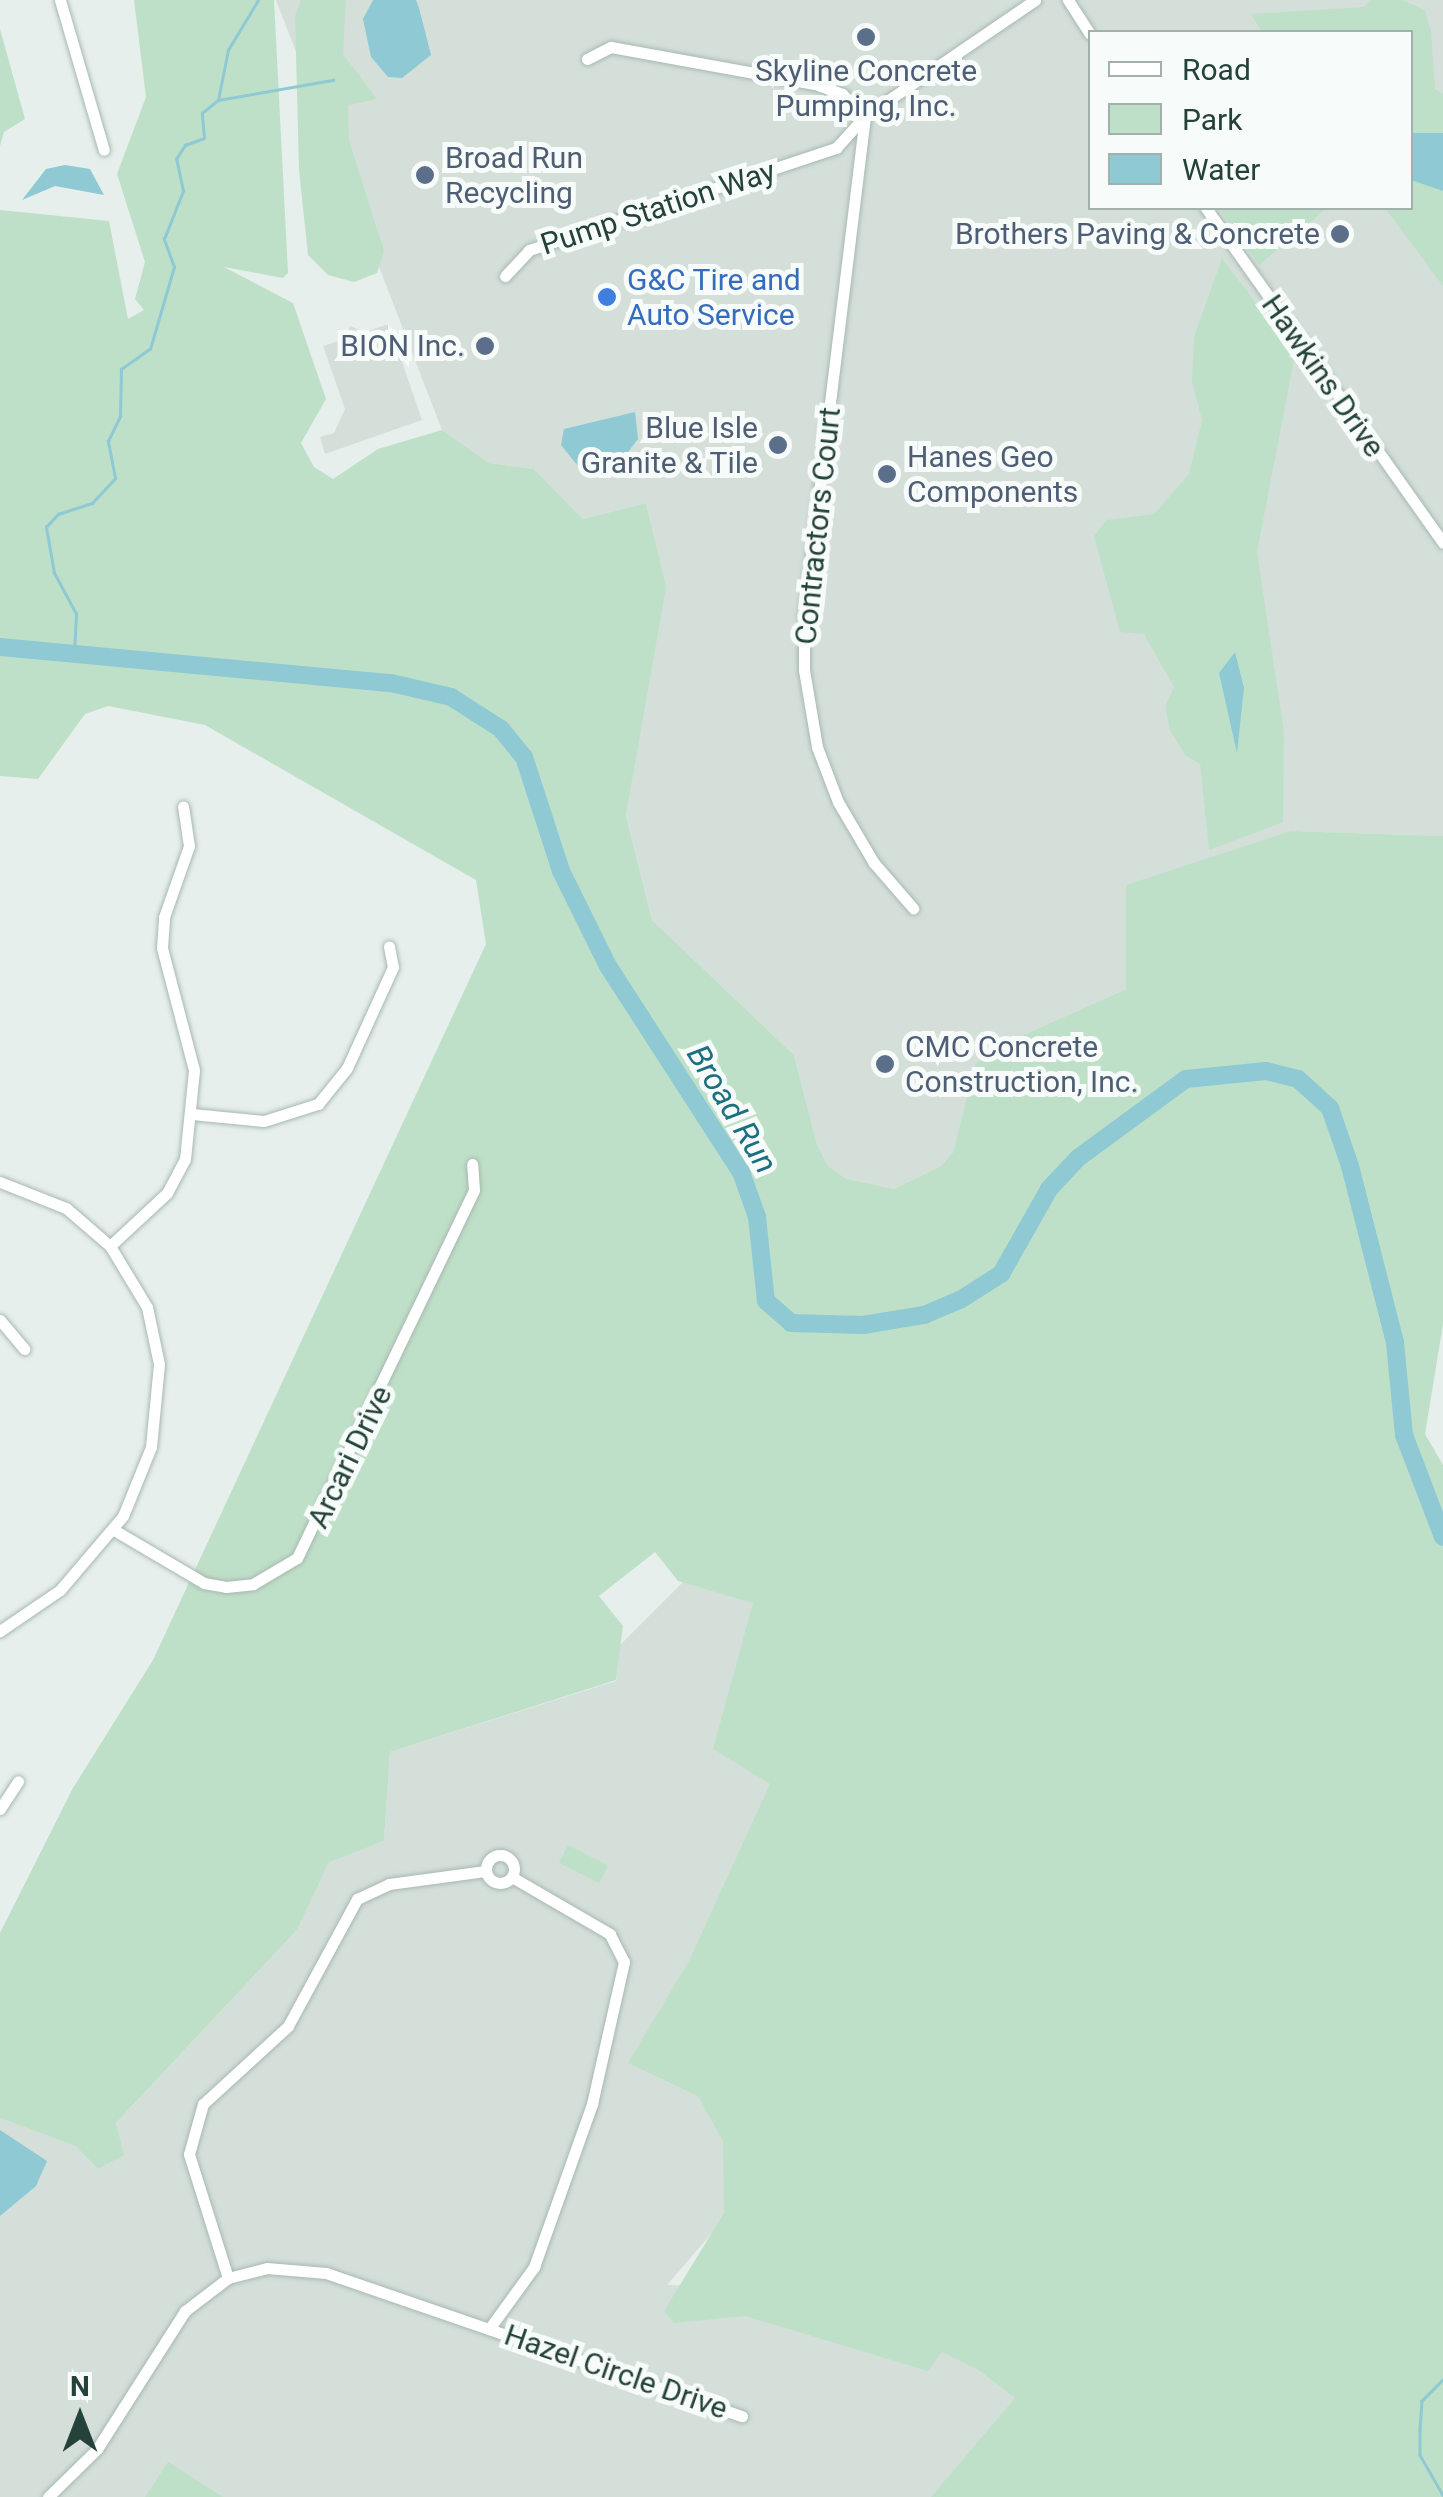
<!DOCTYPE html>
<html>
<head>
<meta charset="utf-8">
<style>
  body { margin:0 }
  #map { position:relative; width:1443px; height:2497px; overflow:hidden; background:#e6efeb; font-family:Roboto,sans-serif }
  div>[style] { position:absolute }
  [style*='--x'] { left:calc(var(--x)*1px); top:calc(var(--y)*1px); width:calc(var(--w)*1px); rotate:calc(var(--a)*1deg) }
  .built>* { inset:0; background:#d4dfda }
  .green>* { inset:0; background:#bfe0c8; transform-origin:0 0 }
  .water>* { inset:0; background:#8ec9d4 }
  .stream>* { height:2.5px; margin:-1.25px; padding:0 1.25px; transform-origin:1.25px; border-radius:1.25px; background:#8ec9d4 }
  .river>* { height:18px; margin:-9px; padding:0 9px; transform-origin:9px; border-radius:9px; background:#8ec9d4 }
  .roads { filter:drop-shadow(0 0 2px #a8b8b2) drop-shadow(0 0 2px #a8b8b2) }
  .street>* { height:11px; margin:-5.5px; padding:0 5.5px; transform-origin:5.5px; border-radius:5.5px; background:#fff }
  .street>.ring { margin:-5.5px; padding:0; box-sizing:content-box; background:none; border:11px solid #fff; border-radius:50% }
  .dots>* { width:28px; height:28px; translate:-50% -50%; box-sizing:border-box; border:5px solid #f7fbf9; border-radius:50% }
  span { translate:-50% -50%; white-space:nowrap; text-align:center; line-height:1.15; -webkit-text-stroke:10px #f7fbf9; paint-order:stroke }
  .service-label { font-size:30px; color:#4e5e75 }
  .left { translate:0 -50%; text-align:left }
  .right { translate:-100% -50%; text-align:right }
  .street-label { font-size:30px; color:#24423a }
  .shop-label { font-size:30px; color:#366cbe }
  .water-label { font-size:32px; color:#1c6f80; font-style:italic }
  .legend { position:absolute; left:1088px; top:30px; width:325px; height:180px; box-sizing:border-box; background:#f7fbf9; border:2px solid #a3b1ad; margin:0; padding:12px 18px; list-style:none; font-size:30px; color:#24423a }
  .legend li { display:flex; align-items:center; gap:20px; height:50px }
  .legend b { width:50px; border:2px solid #a3b1ad }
  .north { position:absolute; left:30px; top:2367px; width:100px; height:100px; -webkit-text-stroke:8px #f7fbf9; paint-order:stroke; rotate:0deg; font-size:28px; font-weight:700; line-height:40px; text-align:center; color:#24423a }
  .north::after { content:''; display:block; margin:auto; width:35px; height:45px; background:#24423a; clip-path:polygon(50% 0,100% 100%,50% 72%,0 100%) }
</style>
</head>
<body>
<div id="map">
  <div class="built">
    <div style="clip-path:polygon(evenodd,276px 0,1443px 0,1443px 836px,1291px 831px,1126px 989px,990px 1050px,975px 1064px,953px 1152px,941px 1166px,894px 1189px,846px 1180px,828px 1166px,817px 1144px,794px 1055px,652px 920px,626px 816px,665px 587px,646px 503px,583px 519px,534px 469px,489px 463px,442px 430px,276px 0,1090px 32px,1410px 32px,1410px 208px,1090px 208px,1090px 32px)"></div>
    <div style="clip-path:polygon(389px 324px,422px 420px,325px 454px,320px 437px,334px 433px,345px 409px,323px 346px,345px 339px,350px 326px,364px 332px)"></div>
    <div style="clip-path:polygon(706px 1559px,799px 1583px,814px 1772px,736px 2205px,667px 2285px,749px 2287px,1055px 2379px,950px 2497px,0 2497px,0 2118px,75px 2146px,98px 2169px,116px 2123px,297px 1930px,329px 1861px,384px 1841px,390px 1752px,616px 1681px,620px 1645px)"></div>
  </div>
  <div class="green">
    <div style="clip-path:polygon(134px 0,274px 0,288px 273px,283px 278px,224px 267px,293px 303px,326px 399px,301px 443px,314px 467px,333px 479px,378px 449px,442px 430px,489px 463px,534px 469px,583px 519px,646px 503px,666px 587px,626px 816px,652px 920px,794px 1055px,817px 1144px,828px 1166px,846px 1179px,894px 1189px,941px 1166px,953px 1152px,975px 1064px,990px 1050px,1126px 989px,1126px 885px,1291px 831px,1443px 836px,1443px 1324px,1425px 1434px,1443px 1465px,1443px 2497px,931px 2497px,1015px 2398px,980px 2371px,942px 2352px,928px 2371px,745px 2316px,674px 2323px,664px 2311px,724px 2213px,723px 2141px,698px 2096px,628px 2063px,689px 1961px,770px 1784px,713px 1749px,753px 1603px,678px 1581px,655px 1552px,599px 1596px,623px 1626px,616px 1680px,390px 1752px,384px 1841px,329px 1862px,297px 1930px,116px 2123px,124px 2155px,98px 2169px,75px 2146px,0 2118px,0 1933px,73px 1788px,153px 1660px,486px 944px,476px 880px,205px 725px,108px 706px,85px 714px,38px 779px,0 776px,0 210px,109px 221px,128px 319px,144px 310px,135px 299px,145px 262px,117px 174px,146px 97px)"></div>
    <div style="clip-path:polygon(301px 0,346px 0,343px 54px,377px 99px,348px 105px,349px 140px,384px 251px,377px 273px,354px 282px,328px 275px,308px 255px,299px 170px,295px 16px)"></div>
    <div style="clip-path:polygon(1371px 0,1402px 0,1425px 10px,1431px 32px,1435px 89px,1443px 94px,1443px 286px,1385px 208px,1410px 208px,1410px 32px,1262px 32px,1251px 14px,1364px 7px)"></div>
    <div style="clip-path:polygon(0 29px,25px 119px,4px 132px,0 146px)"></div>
    <div style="clip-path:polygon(1219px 208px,1327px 208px,1259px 265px)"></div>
    <div style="clip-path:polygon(1222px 258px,1295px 355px,1257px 552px,1284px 732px,1283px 822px,1209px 850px,1200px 764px,1185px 755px,1170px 730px,1165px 706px,1174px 687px,1144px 634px,1120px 632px,1094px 536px,1106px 520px,1154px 514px,1189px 474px,1202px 420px,1192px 382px,1194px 337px)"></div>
    <div style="left:568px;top:1845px;width:45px;height:20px;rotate:27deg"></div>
    <div style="clip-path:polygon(168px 2462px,223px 2497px,145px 2497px)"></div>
  </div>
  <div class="water">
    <div style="clip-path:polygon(373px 0,416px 0,419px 8px,431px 55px,402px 78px,388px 77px,371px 57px,363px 19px)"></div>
    <div style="clip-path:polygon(1411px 133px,1443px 133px,1443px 191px,1411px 180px)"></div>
    <div style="clip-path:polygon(65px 165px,90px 169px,104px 195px,55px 186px,22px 200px,46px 169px)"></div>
    <div style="clip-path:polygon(635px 412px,638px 439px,611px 474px,578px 466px,561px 445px,564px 429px)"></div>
    <div style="clip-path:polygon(1235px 652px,1244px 688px,1237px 753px,1219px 673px)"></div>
    <div style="clip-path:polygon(0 2130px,47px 2161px,36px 2186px,0 2216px)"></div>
  </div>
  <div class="stream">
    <div style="--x:218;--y:100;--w:117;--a:-9.9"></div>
    <div style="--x:74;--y:653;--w:39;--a:-87"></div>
    <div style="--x:76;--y:614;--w:47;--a:-118.2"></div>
    <div style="--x:54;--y:573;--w:47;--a:-99.9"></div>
    <div style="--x:46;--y:527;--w:18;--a:-47"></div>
    <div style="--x:58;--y:514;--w:36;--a:-18"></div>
    <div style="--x:92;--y:503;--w:34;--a:-47"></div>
    <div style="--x:115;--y:478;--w:38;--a:-101"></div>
    <div style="--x:108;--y:441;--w:28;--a:-64"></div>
    <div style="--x:120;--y:416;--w:47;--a:-88.8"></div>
    <div style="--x:121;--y:369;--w:35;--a:-35"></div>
    <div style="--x:150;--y:349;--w:85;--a:-73.7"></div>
    <div style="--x:174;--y:267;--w:30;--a:-110"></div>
    <div style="--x:164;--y:239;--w:52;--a:-68.4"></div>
    <div style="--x:183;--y:191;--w:33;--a:-102"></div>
    <div style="--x:176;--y:159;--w:17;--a:-57"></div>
    <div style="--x:185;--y:145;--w:20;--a:-20"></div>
    <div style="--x:204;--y:138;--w:25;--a:-95"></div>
    <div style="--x:202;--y:113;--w:21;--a:-39"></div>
    <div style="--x:218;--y:100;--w:51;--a:-78.7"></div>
    <div style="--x:228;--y:50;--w:58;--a:-59"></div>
    <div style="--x:1440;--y:1532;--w:3;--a:-18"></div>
    <div style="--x:1443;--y:2380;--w:30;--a:135"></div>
    <div style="--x:1422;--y:2401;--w:29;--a:94"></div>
    <div style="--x:1420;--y:2430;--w:25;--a:90"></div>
    <div style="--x:1420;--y:2455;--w:46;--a:60.1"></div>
  </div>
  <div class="river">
    <div style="--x:0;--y:647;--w:393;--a:5.3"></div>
    <div style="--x:391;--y:683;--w:62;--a:13.1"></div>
    <div style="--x:451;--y:697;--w:59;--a:32.6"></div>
    <div style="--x:501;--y:729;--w:36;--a:51"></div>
    <div style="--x:524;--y:757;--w:120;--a:72"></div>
    <div style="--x:561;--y:871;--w:106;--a:63.7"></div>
    <div style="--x:608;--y:966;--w:245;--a:57.2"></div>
    <div style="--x:741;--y:1172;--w:48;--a:70.4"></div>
    <div style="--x:757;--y:1217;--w:84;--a:83.9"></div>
    <div style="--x:766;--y:1301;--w:33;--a:41"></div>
    <div style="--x:791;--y:1323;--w:72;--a:1.6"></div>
    <div style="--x:863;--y:1325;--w:62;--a:-9.3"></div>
    <div style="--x:924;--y:1315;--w:39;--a:-23"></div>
    <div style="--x:960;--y:1300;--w:49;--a:-32.4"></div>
    <div style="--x:1001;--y:1274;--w:98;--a:-60.5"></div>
    <div style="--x:1049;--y:1189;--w:42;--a:-46.9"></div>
    <div style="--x:1078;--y:1158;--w:134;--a:-36.2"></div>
    <div style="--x:1186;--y:1079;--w:80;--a:-5.7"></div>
    <div style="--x:1266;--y:1071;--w:33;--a:14"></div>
    <div style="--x:1298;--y:1079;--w:43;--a:42.2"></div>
    <div style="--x:1330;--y:1108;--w:61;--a:71"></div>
    <div style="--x:1350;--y:1166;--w:183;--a:75.7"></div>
    <div style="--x:1395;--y:1343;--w:92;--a:84.4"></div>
    <div style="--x:1404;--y:1435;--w:109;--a:69.1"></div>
  </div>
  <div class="roads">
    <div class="street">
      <div style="--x:60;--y:0;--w:156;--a:73.7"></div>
      <div style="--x:1068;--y:0;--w:40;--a:57.1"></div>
      <div style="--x:587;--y:59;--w:27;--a:-27"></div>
      <div style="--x:611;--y:47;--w:207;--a:10.3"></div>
      <div style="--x:815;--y:84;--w:29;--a:20"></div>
      <div style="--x:842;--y:94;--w:32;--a:44"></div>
      <div style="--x:865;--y:116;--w:504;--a:96.96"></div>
      <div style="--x:804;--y:616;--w:54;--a:90"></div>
      <div style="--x:804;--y:670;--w:78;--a:80.4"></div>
      <div style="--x:817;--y:747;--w:59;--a:69.1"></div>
      <div style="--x:838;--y:802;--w:71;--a:59.5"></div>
      <div style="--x:874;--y:863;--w:60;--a:49.1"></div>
      <div style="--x:1206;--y:208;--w:410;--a:54.7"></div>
      <div style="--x:505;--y:276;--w:35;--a:-47"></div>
      <div style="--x:529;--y:250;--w:324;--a:-18.4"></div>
      <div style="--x:836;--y:148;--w:43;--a:-47.8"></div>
      <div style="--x:865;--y:116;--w:206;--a:-34.3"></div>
      <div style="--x:192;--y:1114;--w:72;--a:5.6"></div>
      <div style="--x:264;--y:1121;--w:57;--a:-17.5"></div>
      <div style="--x:318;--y:1104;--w:46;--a:-51.1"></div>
      <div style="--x:347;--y:1068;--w:111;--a:-65.5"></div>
      <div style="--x:393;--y:967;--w:21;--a:-101"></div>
      <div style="--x:0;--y:1182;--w:71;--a:21.5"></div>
      <div style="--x:66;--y:1208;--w:58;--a:40.8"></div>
      <div style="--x:110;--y:1246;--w:71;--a:58.8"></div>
      <div style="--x:147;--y:1307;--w:58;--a:78.1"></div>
      <div style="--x:159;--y:1364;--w:83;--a:95.5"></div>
      <div style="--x:151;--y:1447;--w:74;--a:112.1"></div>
      <div style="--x:123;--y:1516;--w:97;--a:130.4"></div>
      <div style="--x:60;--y:1590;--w:73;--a:145.7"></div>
      <div style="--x:110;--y:1246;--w:78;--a:-42.9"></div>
      <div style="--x:167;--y:1193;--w:38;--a:-62"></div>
      <div style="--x:185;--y:1159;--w:89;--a:-84.2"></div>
      <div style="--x:194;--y:1070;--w:126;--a:-104.7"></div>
      <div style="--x:162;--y:948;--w:31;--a:-86"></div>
      <div style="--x:164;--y:917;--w:75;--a:-70.6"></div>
      <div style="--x:189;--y:846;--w:40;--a:-98.5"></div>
      <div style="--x:0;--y:1320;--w:38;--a:50"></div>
      <div style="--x:114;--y:1530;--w:104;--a:30.5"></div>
      <div style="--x:204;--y:1583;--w:22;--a:10"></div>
      <div style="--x:226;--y:1587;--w:27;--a:-6"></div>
      <div style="--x:253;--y:1584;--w:51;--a:-30.6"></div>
      <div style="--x:297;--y:1558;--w:408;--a:-64.3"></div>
      <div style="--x:474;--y:1190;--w:26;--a:-94"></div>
      <div style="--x:0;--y:1809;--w:33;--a:-57"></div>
      <div class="ring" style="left:486px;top:1855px;width:17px;height:17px"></div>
      <div style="--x:228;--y:2278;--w:130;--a:-107.5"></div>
      <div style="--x:189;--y:2154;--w:52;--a:-74.4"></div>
      <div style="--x:203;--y:2104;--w:115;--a:-42.5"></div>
      <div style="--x:288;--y:2026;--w:145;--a:-61.5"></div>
      <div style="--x:357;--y:1899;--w:35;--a:-25"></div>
      <div style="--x:389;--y:1884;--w:97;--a:-7.7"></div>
      <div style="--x:489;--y:2329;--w:77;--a:-54"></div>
      <div style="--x:534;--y:2267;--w:173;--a:-70.4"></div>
      <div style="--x:592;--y:2104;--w:146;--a:-77.3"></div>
      <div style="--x:624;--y:1962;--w:31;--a:-117"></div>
      <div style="--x:610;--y:1934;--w:113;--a:-149.8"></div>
      <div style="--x:48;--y:2497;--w:69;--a:-44.4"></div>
      <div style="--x:97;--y:2449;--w:164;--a:-57.5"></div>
      <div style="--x:185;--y:2311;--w:54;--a:-37.5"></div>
      <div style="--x:228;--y:2278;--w:40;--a:-14.4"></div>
      <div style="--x:267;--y:2268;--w:59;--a:4.8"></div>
      <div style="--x:326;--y:2273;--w:440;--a:19"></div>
    </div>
  </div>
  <div class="dots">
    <div style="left:866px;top:37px;background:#5c6f8a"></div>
    <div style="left:425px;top:175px;background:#5c6f8a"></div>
    <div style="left:1340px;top:234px;background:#5c6f8a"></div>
    <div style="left:607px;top:297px;background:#3f7fe0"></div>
    <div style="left:485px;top:346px;background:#5c6f8a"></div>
    <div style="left:778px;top:445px;background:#5c6f8a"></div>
    <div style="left:887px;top:474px;background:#5c6f8a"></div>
    <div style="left:885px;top:1064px;background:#5c6f8a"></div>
  </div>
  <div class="service-label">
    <span style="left:866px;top:88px">Skyline Concrete<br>Pumping, Inc.</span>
    <span class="left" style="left:445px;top:175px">Broad Run<br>Recycling</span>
    <span class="right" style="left:1320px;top:234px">Brothers Paving &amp; Concrete</span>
    <span class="right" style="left:465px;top:346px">BION Inc.</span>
    <span class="right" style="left:758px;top:445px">Blue Isle<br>Granite &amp; Tile</span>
    <span class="left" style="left:907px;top:474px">Hanes Geo<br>Components</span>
    <span class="left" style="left:905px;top:1064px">CMC Concrete<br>Construction, Inc.</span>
  </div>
  <div class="street-label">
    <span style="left:658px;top:208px;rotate:-18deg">Pump Station Way</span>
    <span style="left:1323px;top:376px;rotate:55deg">Hawkins Drive</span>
    <span style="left:818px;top:526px;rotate:-84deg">Contractors Court</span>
    <span style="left:350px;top:1457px;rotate:-64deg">Arcari Drive</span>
    <span style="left:616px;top:2372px;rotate:19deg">Hazel Circle Drive</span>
  </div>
  <div class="shop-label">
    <span class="left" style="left:627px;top:297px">G&amp;C Tire and<br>Auto Service</span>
  </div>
  <div class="water-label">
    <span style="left:732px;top:1109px;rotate:59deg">Broad Run</span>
  </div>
  <ul class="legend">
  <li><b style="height:12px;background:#fff"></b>Road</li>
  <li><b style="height:28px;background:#bfe0c8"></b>Park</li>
  <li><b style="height:28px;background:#8ec9d4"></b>Water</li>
  </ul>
  <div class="north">N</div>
</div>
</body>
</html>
